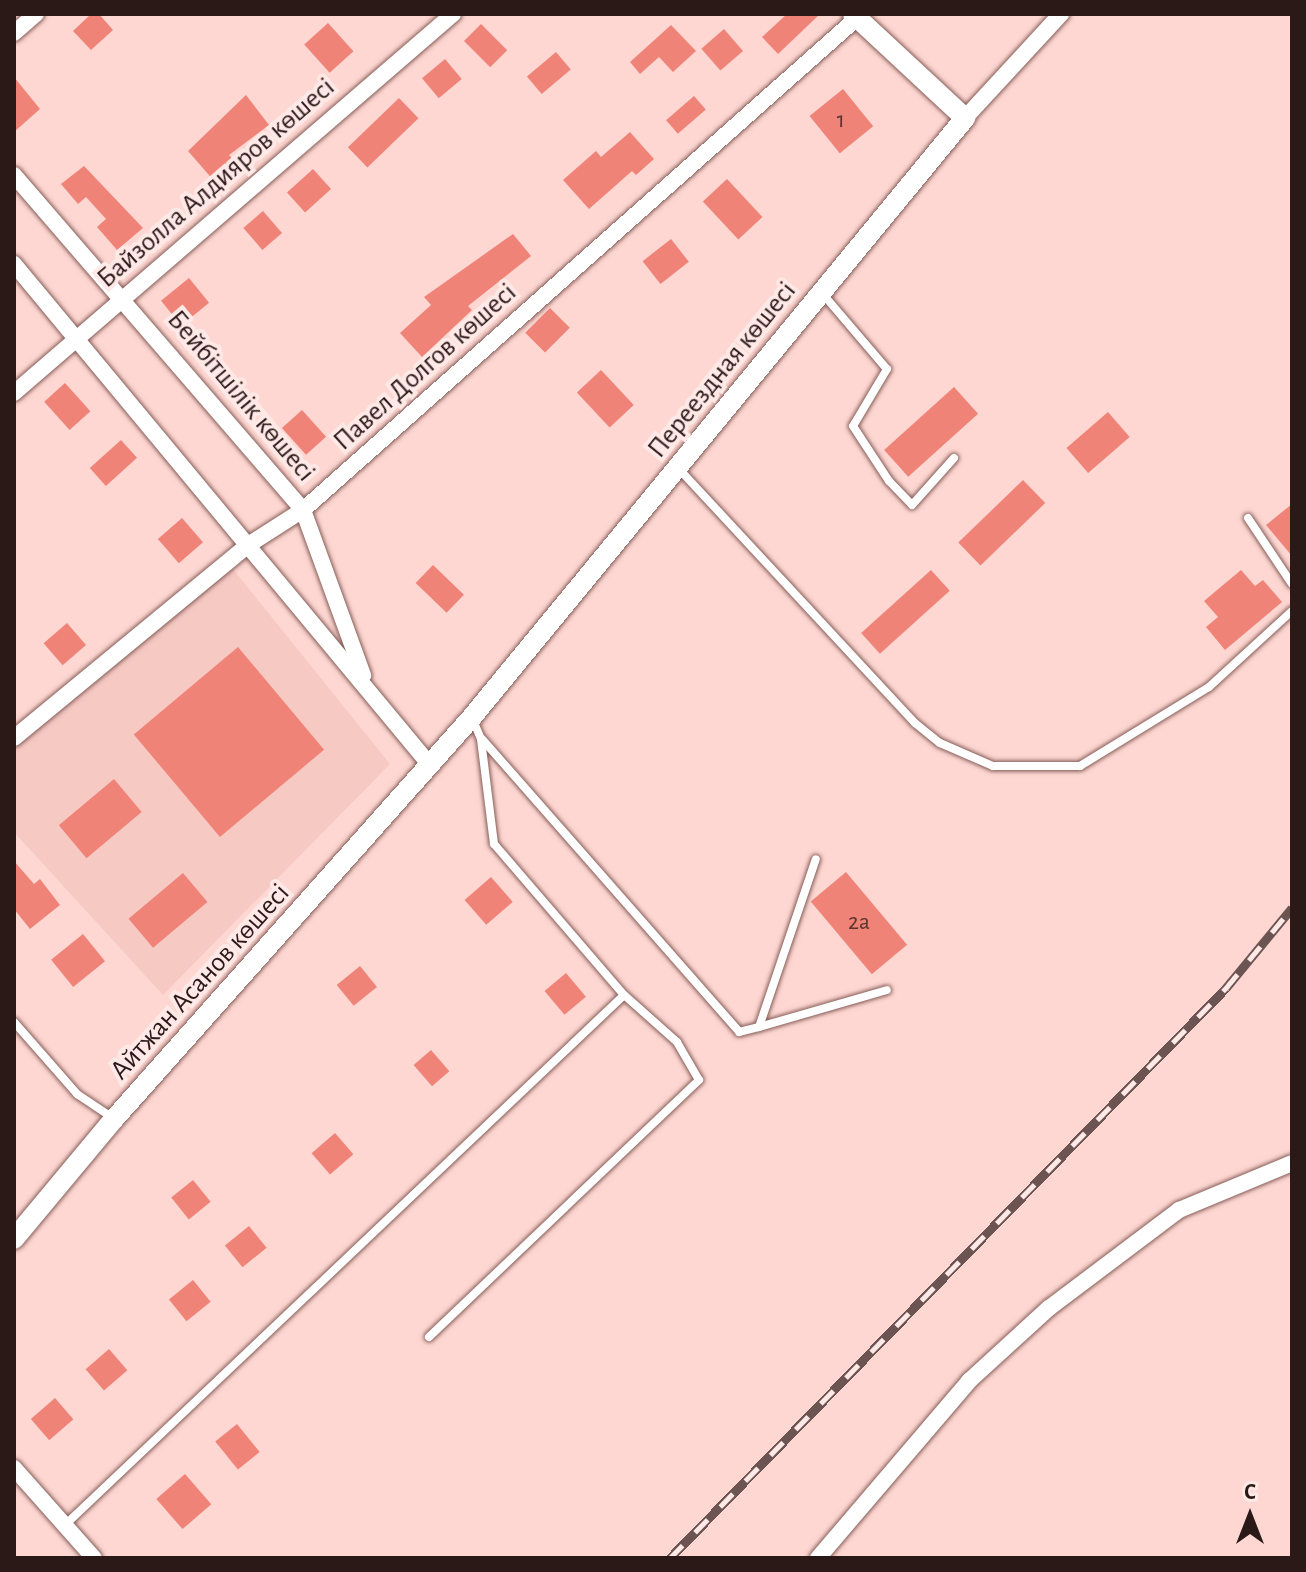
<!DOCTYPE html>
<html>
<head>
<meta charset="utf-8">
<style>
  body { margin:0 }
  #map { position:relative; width:1306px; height:1572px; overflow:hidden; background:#fed7d2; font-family:"Alegreya Sans",sans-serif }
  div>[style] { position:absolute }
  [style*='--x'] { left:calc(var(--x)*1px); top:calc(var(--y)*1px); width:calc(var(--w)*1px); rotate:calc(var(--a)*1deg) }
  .built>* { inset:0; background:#f6c9c3 }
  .building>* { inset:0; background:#f08378; transform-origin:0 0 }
  .roads { filter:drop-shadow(0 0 2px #865d58) drop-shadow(0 0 2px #865d58) }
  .service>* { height:8px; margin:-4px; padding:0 4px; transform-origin:4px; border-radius:4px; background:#fff }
  .minor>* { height:16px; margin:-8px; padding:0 8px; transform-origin:8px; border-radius:8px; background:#fff }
  .tertiary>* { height:20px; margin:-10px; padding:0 10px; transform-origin:10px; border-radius:10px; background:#fff }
  .rail>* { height:9px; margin-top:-4.5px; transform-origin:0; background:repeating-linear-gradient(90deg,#fee9e7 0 18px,#6c5452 0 36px); box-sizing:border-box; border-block:2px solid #6c5452 }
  span { translate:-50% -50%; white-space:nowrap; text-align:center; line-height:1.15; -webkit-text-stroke:8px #fee9e7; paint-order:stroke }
  .number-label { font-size:24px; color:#5c342f }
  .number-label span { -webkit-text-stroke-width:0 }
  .street-label { font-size:28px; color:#2a1917 }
  .frame { position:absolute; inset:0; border:16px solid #2a1917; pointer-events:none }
  .north { position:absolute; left:1210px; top:1476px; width:80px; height:80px; -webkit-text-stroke:6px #fee9e7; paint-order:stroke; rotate:0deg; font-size:22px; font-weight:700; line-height:32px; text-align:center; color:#2a1917 }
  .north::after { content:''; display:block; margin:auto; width:28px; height:36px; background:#2a1917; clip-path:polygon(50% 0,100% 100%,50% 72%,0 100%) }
</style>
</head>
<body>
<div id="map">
  <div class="built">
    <div style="clip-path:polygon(232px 568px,390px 764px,163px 995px,14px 832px,14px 749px)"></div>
  </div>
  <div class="building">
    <div style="clip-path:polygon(91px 14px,99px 14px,113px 30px,91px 50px,73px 31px)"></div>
    <div style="clip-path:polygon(787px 14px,820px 14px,778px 54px,762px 37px)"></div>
    <div style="left:328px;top:23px;width:38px;height:32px;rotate:48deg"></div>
    <div style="left:481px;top:24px;width:37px;height:24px;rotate:45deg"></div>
    <div style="clip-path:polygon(671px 25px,696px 51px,673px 72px,659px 57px,640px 74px,630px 62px)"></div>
    <div style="left:724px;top:29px;width:29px;height:30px;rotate:49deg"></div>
    <div style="left:556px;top:52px;width:23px;height:38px;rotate:50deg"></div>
    <div style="left:445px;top:59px;width:26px;height:30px;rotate:50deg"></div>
    <div style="clip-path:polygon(14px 77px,40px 109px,14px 132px)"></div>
    <div style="left:843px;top:89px;width:48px;height:43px;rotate:51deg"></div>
    <div style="clip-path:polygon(246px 95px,269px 125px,229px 155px,236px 163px,215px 182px,188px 151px)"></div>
    <div style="left:694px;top:96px;width:18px;height:37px;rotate:49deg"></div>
    <div style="left:399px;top:98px;width:28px;height:71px;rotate:46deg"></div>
    <div style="clip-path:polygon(630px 132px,654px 159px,636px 175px,632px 171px,589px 209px,563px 180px,596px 151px,601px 157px)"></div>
    <div style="clip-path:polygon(84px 166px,143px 228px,117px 250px,97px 227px,106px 219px,86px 197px,78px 204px,61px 184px)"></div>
    <div style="left:313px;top:169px;width:27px;height:35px;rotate:48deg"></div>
    <div style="left:727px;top:179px;width:52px;height:33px;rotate:47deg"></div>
    <div style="left:263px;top:211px;width:29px;height:26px;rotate:49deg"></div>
    <div style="clip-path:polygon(513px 234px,531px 256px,468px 306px,472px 310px,422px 357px,400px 333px,431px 305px,424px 297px)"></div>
    <div style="left:671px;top:239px;width:29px;height:36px;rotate:52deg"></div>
    <div style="left:189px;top:278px;width:32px;height:36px;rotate:51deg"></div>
    <div style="left:550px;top:308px;width:28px;height:35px;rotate:45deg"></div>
    <div style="left:601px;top:370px;width:48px;height:33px;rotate:47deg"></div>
    <div style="left:65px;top:383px;width:38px;height:28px;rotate:48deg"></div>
    <div style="left:954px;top:387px;width:36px;height:94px;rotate:48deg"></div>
    <div style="left:302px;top:410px;width:36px;height:27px;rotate:48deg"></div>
    <div style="left:1108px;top:412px;width:33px;height:55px;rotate:49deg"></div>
    <div style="left:121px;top:440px;width:24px;height:42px;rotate:48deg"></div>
    <div style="left:1023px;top:480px;width:32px;height:90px;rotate:46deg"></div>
    <div style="clip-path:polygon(1292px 504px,1292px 556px,1266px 525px)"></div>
    <div style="left:182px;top:518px;width:32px;height:32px;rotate:49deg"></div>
    <div style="left:433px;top:565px;width:43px;height:25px;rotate:44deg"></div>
    <div style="left:931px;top:570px;width:28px;height:94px;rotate:48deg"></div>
    <div style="clip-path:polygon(1241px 570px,1255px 586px,1263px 580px,1282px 602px,1225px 650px,1206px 627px,1218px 617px,1204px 601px)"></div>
    <div style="left:67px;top:623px;width:29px;height:31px;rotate:49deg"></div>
    <div style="left:238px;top:647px;width:134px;height:136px;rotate:50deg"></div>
    <div style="left:114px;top:779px;width:43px;height:72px;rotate:50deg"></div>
    <div style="clip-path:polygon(14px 861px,34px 884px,40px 879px,60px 905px,30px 929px,14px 909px)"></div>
    <div style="left:846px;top:872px;width:95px;height:46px;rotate:50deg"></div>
    <div style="left:183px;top:873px;width:38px;height:71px;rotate:50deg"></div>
    <div style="left:491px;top:877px;width:33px;height:35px;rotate:49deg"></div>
    <div style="left:83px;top:934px;width:35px;height:41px;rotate:51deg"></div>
    <div style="left:360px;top:966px;width:27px;height:30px;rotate:51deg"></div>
    <div style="left:566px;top:973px;width:31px;height:28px;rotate:50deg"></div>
    <div style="left:431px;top:1050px;width:28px;height:23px;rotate:49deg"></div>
    <div style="left:335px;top:1133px;width:28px;height:31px;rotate:49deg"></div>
    <div style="left:193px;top:1180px;width:28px;height:28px;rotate:51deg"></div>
    <div style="left:249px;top:1226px;width:28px;height:31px;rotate:51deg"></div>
    <div style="left:193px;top:1280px;width:28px;height:31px;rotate:51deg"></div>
    <div style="left:109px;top:1349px;width:28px;height:31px;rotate:49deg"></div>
    <div style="left:55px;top:1398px;width:28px;height:32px;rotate:49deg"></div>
    <div style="left:237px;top:1424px;width:36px;height:28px;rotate:51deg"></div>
    <div style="left:185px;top:1474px;width:40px;height:38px;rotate:49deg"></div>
  </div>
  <div class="roads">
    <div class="service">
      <div style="--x:822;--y:293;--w:100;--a:49.5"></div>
      <div style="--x:887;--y:369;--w:66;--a:120.8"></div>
      <div style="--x:853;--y:426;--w:66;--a:56.8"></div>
      <div style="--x:889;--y:481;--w:33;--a:46"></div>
      <div style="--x:912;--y:505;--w:63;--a:-48.2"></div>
      <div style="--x:678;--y:468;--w:348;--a:47.1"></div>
      <div style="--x:915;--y:723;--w:32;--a:39"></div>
      <div style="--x:940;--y:743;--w:58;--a:23.5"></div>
      <div style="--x:993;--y:766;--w:87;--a:0"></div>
      <div style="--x:1080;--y:766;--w:151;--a:-31.5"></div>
      <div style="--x:1209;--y:687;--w:113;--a:-42.5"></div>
      <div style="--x:1248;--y:518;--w:79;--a:56.3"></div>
      <div style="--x:482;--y:739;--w:390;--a:48.7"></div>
      <div style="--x:739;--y:1032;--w:21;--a:-14"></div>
      <div style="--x:759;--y:1027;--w:177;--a:-71.3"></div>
      <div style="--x:14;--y:1022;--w:96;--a:48.8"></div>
      <div style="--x:77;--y:1094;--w:43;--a:33.7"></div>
      <div style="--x:759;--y:1027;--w:133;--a:-16.1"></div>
      <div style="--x:429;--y:1337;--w:373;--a:-43.6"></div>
      <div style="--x:699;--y:1080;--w:44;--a:-120.1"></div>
      <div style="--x:677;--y:1042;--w:71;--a:-138.4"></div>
      <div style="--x:65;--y:1525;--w:770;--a:-43.47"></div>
      <div style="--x:624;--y:995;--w:199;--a:-130.7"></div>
      <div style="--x:494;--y:844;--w:106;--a:-97.1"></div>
      <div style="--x:481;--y:739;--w:23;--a:-113"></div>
    </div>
    <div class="minor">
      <div style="--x:14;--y:33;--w:29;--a:-41"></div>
      <div style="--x:965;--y:118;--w:142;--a:-47.3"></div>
      <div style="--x:14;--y:175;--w:442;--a:49.2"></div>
      <div style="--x:303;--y:510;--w:176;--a:70"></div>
      <div style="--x:14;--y:264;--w:651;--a:50.3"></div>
      <div style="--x:14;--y:393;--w:580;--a:-40.8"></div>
      <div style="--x:14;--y:738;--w:303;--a:-39.5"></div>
      <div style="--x:248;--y:545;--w:65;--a:-32.5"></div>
      <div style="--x:303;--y:510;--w:741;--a:-41.61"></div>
      <div style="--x:14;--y:1468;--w:120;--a:48.4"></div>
      <div style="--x:818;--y:1558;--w:233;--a:-49.5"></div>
      <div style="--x:969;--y:1381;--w:108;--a:-42.4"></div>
      <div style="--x:1049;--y:1308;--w:163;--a:-37"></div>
      <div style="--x:1179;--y:1210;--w:122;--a:-22.6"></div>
    </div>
    <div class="tertiary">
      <div style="--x:14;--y:1239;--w:156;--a:-50.2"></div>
      <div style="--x:114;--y:1119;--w:538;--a:-48.31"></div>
      <div style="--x:472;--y:717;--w:776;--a:-50.54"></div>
      <div style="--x:965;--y:118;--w:153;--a:-137.1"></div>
    </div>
  </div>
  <div class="rail">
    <div style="--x:670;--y:1558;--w:796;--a:-45.71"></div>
    <div style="--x:1226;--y:988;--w:104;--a:-50.5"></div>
  </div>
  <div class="number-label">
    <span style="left:841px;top:121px">1</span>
    <span style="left:859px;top:923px">2а</span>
  </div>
  <div class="street-label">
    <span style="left:216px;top:183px;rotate:-41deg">Байзолла Алдияров көшесі</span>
    <span style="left:425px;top:367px;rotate:-42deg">Павел Долгов көшесі</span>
    <span style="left:722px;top:370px;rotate:-51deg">Переездная көшесі</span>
    <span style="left:241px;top:396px;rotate:50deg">Бейбітшілік көшесі</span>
    <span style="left:200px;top:982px;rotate:-48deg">Айтжан Асанов көшесі</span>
  </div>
  <div class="frame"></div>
  <div class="north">С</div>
</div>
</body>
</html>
